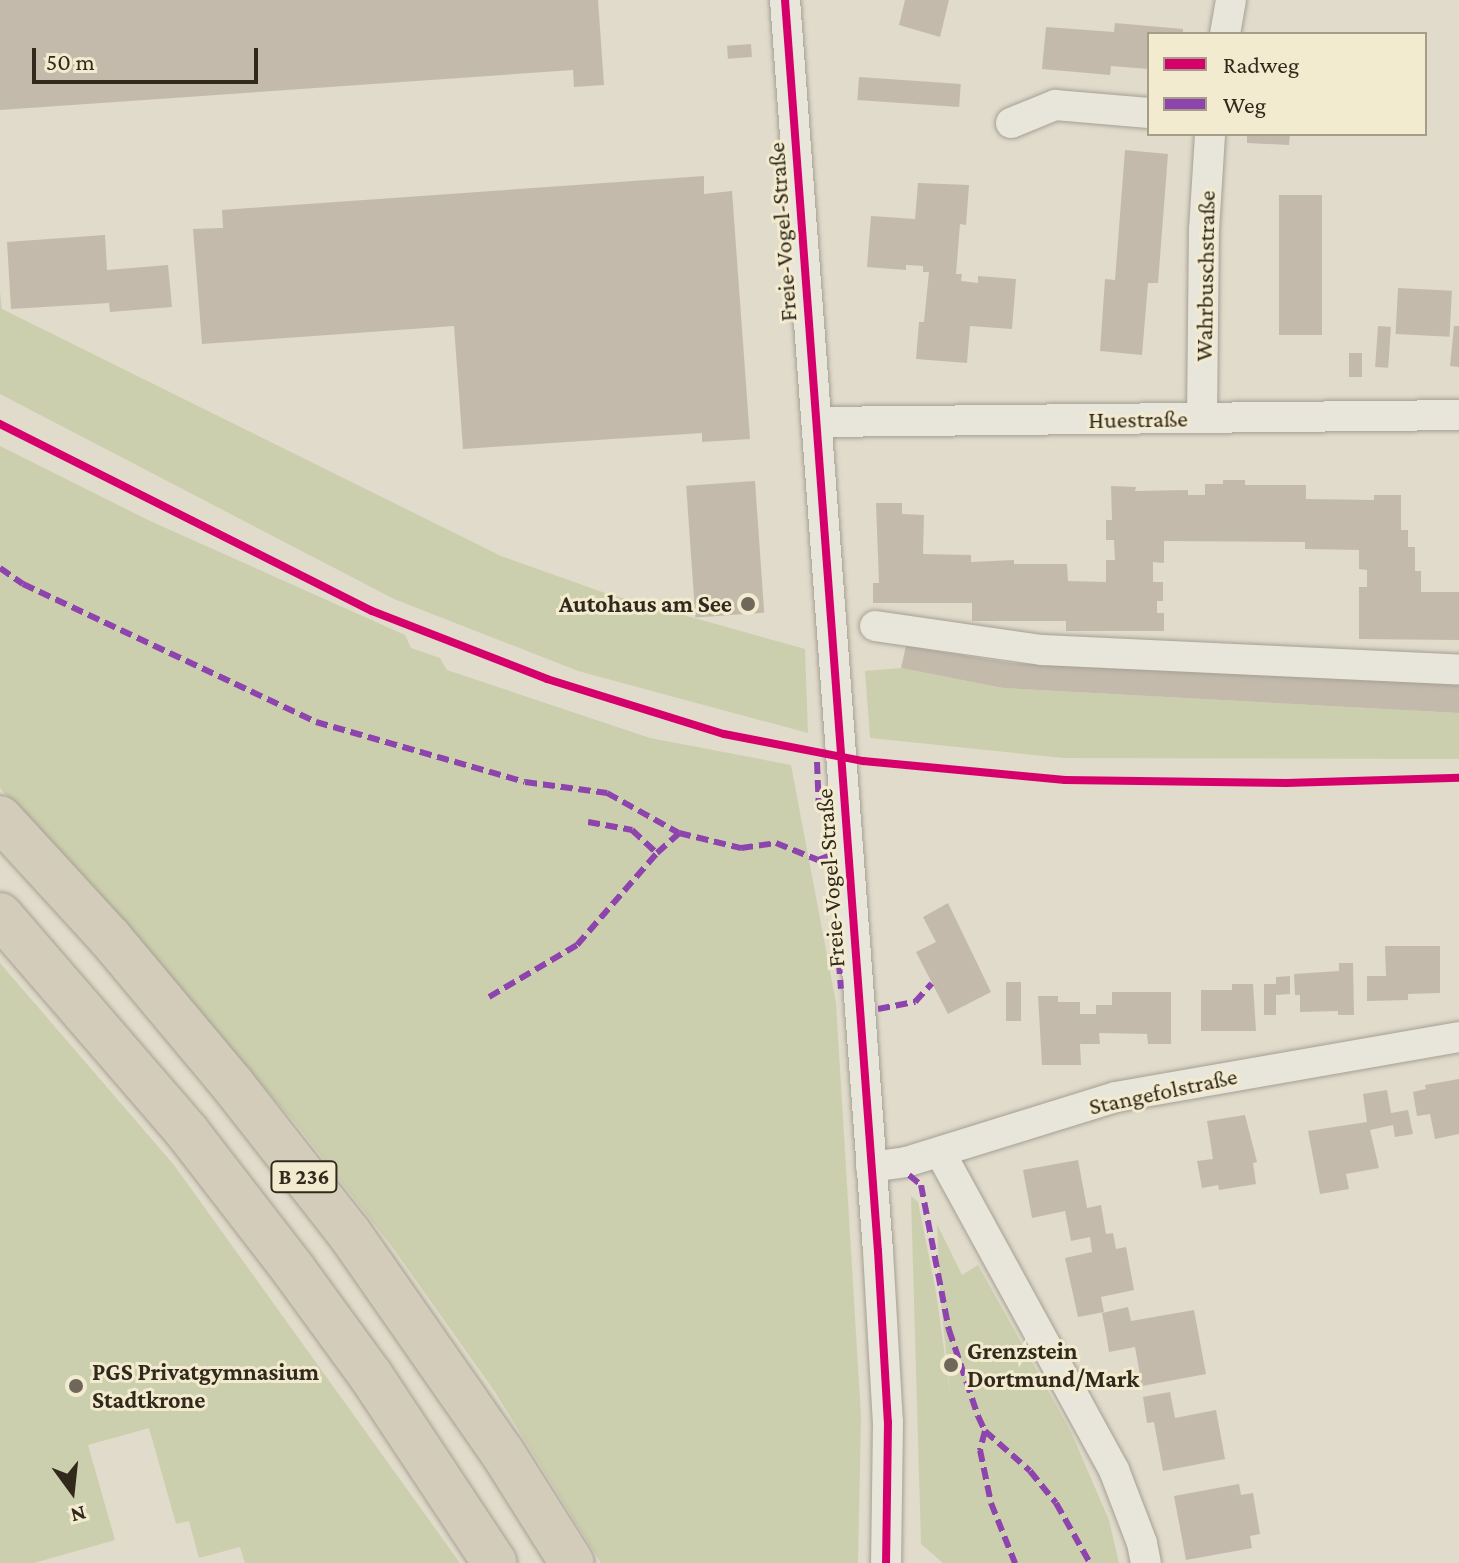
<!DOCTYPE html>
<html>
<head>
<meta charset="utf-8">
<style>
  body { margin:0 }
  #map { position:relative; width:1459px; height:1563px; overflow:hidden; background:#e0dbca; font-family:"Crimson Pro",serif }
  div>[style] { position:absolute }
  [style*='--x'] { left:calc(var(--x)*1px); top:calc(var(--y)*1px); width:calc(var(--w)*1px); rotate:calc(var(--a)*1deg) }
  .green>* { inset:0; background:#cccfad }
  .building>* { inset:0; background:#c3baab; transform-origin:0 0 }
  .roads { filter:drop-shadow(0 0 2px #a5a094) drop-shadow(0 0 2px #a5a094) }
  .minor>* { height:30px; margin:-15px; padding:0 15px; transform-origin:15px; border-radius:15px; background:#e8e5da }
  .highway>* { height:44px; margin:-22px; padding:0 22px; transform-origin:22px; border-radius:22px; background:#d3ccba }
  .quiet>* { height:6px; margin-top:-3px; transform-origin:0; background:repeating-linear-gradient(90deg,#8e44ad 0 12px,transparent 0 18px) }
  .cycleway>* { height:8px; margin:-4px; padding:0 4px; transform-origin:4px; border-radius:4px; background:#d6006c }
  .dots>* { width:22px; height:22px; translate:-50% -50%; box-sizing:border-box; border:4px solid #f2ebcf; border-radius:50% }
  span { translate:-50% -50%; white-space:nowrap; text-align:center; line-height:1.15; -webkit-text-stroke:6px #f2ebcf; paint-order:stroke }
  .shield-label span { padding:2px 6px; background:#f2ebcf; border:2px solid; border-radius:6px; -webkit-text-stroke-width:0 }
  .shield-label { font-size:22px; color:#32291d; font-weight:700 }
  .street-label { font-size:24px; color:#32291d }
  .poi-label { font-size:24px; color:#32291d; font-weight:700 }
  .right { translate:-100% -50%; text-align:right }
  .left { translate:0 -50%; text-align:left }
  .legend { position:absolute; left:1147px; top:32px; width:280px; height:104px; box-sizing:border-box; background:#f2ebcf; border:2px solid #a59d88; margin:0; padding:10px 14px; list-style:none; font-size:24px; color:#32291d }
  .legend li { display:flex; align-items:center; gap:16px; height:40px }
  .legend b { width:40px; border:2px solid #a59d88 }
  .north { position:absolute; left:32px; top:1451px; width:80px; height:80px; -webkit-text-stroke:6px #f2ebcf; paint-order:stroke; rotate:165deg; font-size:22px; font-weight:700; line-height:32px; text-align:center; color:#32291d }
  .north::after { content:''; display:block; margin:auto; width:28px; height:36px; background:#32291d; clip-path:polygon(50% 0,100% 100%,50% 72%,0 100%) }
  .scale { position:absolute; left:32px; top:48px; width:226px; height:36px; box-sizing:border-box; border:4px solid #32291d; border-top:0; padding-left:10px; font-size:24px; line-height:28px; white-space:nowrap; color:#32291d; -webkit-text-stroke:6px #f2ebcf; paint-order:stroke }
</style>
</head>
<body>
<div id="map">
  <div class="green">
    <div style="clip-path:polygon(0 292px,2px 309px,501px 556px,605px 593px,805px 649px,808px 733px,578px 671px,394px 599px,0 394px)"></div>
    <div style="clip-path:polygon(0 446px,148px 520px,405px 635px,411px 648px,440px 658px,447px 670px,650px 738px,791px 765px,836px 1003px,861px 1416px,858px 1563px,601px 1563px,495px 1392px,393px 1248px,297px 1125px,0 788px)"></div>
    <div style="clip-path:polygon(901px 668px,1003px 688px,1459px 713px,1459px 759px,1063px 758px,870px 738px,865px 671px)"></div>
    <div style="clip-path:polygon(0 963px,174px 1165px,460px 1563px,245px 1563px,240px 1547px,199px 1558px,189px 1521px,176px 1524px,149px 1428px,88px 1445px,115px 1540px,34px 1563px,0 1563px)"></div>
    <div style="clip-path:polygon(911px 1196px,918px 1202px,936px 1292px,950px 1392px,940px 1293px,937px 1224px,962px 1275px,978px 1265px,1071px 1432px,1109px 1520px,1119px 1563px,943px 1563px,921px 1544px)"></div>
  </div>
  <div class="building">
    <div style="clip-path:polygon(0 0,598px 0,604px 85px,574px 87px,573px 70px,0 110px)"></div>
    <div style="clip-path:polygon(905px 0,949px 0,940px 37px,899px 25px)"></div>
    <div style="clip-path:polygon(1115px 23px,1183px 29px,1183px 34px,1149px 34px,1149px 69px,1111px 66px,1110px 75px,1042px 69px,1046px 27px,1114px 32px)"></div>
    <div style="left:751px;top:44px;width:13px;height:24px;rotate:86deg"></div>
    <div style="left:859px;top:77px;width:102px;height:23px;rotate:4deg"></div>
    <div style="clip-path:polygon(1247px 134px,1290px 134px,1289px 145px,1247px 143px)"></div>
    <div style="clip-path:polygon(1125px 150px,1168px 154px,1158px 283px,1148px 283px,1142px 355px,1100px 351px,1105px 279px,1115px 280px)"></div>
    <div style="clip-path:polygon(704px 176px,704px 194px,732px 191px,750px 439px,702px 442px,702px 433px,463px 449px,454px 326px,202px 344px,193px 229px,223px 228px,222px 210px)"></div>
    <div style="clip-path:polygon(918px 183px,969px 185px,966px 225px,960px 224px,956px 274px,962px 274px,961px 281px,978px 283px,978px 276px,1016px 279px,1012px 329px,970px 326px,967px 363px,916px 359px,919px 322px,924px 322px,929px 272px,923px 272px,923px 266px,906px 265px,906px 270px,867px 267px,871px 216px,915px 219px)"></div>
    <div style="left:1322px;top:195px;width:140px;height:43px;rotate:90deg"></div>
    <div style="clip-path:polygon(105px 235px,107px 270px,168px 265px,172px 307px,110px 312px,109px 303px,11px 309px,7px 242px)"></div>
    <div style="left:1398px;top:288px;width:54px;height:46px;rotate:3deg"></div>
    <div style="left:1378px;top:326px;width:13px;height:41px;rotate:4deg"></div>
    <div style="clip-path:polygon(1454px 326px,1459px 326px,1459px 367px,1450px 366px)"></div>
    <div style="left:1349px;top:353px;width:13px;height:24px"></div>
    <div style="clip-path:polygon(1223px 480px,1245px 480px,1245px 485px,1306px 485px,1306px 499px,1374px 500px,1374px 495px,1401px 495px,1401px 530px,1408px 530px,1408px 547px,1415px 547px,1415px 571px,1421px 571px,1421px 592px,1459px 592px,1459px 640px,1359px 639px,1359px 587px,1367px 587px,1367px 570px,1359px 569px,1359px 550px,1305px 549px,1305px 542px,1164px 541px,1164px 563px,1153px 562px,1153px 582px,1163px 582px,1163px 601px,1157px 601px,1157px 613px,1164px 613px,1164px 631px,1066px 631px,1066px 621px,972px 621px,972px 603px,873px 603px,873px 583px,879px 583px,876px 503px,902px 503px,902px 514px,924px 515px,923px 554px,971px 555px,971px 562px,1014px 560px,1014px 564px,1067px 564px,1068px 581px,1106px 582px,1106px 560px,1115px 560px,1114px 540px,1106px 540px,1106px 520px,1112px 520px,1111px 486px,1136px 487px,1135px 491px,1188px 490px,1188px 495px,1205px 495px,1205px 484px,1223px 484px)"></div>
    <div style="left:755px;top:481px;width:132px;height:69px;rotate:86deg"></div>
    <div style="clip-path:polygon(906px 646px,1011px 663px,1459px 684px,1459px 713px,1003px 688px,901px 668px)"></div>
    <div style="clip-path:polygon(948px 903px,991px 992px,948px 1014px,916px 952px,936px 942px,923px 917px)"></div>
    <div style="clip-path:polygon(1385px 946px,1440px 946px,1440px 993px,1408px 994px,1408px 1000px,1367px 1001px,1367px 976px,1386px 976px)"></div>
    <div style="clip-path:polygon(1339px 963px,1353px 963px,1354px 1015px,1338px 1015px,1338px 1011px,1300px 1012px,1300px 995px,1295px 995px,1294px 974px,1339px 971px)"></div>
    <div style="clip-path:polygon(1290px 976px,1290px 994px,1276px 995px,1276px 1015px,1264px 1015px,1264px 984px,1276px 984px,1276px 977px)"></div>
    <div style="left:1006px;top:982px;width:15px;height:39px"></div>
    <div style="clip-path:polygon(1232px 984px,1253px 984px,1256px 1031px,1201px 1031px,1201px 990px,1232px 990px)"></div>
    <div style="clip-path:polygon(1112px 992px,1171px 992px,1171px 1044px,1148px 1044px,1147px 1034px,1099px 1033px,1100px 1044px,1080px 1044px,1081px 1065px,1042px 1065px,1038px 996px,1058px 996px,1058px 1002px,1080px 1002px,1080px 1014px,1096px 1014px,1096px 1005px,1112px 1005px)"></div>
    <div style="clip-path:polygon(1459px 1079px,1459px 1134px,1435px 1139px,1430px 1114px,1417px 1116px,1413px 1092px,1426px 1089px,1425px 1085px)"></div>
    <div style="clip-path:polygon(1387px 1090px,1391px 1113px,1408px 1110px,1413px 1134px,1395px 1137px,1393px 1125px,1370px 1130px,1379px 1168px,1346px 1174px,1349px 1189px,1320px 1194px,1308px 1131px,1367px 1122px,1363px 1094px)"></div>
    <div style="clip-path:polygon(1245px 1115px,1257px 1162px,1253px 1163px,1256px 1184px,1219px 1190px,1218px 1185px,1202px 1188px,1197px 1161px,1213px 1159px,1207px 1121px)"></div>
    <div style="clip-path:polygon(1078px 1160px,1087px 1208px,1101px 1205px,1106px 1234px,1113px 1233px,1116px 1249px,1126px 1247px,1134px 1290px,1101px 1297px,1104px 1312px,1078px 1317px,1065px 1258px,1092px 1252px,1090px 1237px,1071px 1241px,1065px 1211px,1032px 1218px,1023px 1170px)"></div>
    <div style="clip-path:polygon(1128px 1307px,1131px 1321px,1194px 1310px,1206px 1374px,1142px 1386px,1135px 1347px,1109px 1352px,1107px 1339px,1102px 1313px)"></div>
    <div style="clip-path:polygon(1170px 1392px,1175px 1418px,1216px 1410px,1225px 1459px,1163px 1471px,1154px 1422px,1147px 1423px,1143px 1397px)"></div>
    <div style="clip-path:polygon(1239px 1484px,1241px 1495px,1253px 1493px,1260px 1534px,1250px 1536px,1252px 1548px,1186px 1560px,1174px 1496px)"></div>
  </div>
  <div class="roads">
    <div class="minor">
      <div style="--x:785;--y:0;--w:1254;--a:85.75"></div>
      <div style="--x:878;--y:1251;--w:171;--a:86.7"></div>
      <div style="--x:888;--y:1422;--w:141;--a:90.8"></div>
      <div style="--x:1225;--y:34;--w:35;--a:-80"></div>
      <div style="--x:1011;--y:123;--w:48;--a:-22.2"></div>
      <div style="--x:1055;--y:105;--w:94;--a:4.9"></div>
      <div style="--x:1202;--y:418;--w:188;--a:-89.4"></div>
      <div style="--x:1204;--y:230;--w:96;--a:-86.4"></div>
      <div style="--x:817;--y:422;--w:642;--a:-0.62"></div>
      <div style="--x:875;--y:626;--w:169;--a:8.2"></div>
      <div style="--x:1042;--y:650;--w:417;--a:2.7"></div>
      <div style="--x:940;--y:1152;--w:362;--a:61.3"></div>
      <div style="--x:1114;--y:1470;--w:78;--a:69"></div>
      <div style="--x:1142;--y:1543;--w:20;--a:79"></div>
      <div style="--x:871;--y:1167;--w:35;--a:-8"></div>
      <div style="--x:906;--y:1162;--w:220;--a:-17.2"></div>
      <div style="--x:1116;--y:1097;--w:348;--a:-9.9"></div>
    </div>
    <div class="highway">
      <div style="--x:0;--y:818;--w:163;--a:47.5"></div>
      <div style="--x:110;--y:938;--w:190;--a:50.1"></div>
      <div style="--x:232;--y:1084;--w:189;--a:51.9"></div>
      <div style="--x:349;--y:1233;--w:267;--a:55.1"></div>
      <div style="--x:502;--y:1452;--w:131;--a:57.8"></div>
      <div style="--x:0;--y:915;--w:288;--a:49.2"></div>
      <div style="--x:188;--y:1133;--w:172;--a:52.3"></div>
      <div style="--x:293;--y:1269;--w:132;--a:53.9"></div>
      <div style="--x:371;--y:1376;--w:224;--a:56.5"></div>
    </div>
  </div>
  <div class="quiet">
    <div style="--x:0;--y:568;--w:28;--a:35"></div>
    <div style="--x:23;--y:584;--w:324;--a:25.2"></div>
    <div style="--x:316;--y:722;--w:217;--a:16"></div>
    <div style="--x:525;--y:782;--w:83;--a:7.6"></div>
    <div style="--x:607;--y:793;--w:82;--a:29.1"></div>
    <div style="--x:679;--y:833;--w:64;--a:13.6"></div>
    <div style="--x:741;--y:848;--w:35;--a:-8"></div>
    <div style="--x:776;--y:843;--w:45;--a:22"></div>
    <div style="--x:818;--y:860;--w:14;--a:-21"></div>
    <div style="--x:817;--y:762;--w:49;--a:87.7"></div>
    <div style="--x:588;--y:822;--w:45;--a:10.3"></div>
    <div style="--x:632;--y:830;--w:34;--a:43"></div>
    <div style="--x:832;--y:872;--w:117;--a:85.6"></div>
    <div style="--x:489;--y:997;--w:102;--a:-30.6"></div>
    <div style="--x:577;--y:945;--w:122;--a:-49"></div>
    <div style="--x:657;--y:853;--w:30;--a:-42"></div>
    <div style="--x:878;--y:1009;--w:38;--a:-11"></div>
    <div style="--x:915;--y:1002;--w:25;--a:-48"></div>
    <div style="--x:909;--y:1175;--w:16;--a:40"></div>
    <div style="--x:921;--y:1185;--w:148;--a:79.1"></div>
    <div style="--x:949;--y:1330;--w:91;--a:71.4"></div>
    <div style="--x:978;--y:1416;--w:17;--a:65"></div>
    <div style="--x:985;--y:1431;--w:60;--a:41.6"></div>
    <div style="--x:1030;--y:1471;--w:41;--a:50.9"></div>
    <div style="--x:1056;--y:1503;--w:69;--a:60.5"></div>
    <div style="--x:985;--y:1431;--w:20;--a:105"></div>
    <div style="--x:980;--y:1450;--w:54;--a:78.3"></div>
    <div style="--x:991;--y:1503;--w:65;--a:68.2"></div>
  </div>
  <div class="cycleway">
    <div style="--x:785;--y:0;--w:1254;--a:85.75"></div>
    <div style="--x:878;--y:1251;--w:171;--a:86.7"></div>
    <div style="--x:888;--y:1422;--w:141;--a:90.8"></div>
    <div style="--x:0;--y:424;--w:416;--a:26.7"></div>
    <div style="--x:372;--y:611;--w:188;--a:21.2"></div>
    <div style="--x:547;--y:679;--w:185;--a:17.3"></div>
    <div style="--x:724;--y:734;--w:142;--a:11"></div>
    <div style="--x:863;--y:761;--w:203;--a:5.4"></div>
    <div style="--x:1065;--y:780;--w:221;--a:0.8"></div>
    <div style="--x:1286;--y:783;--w:173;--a:-1.7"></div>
  </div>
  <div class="dots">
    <div style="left:748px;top:604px;background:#6f675a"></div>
    <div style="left:951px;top:1365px;background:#6f675a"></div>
    <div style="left:76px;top:1386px;background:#6f675a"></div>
  </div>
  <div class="shield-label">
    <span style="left:304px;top:1177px">B 236</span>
  </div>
  <div class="street-label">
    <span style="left:782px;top:232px;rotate:-94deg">Freie-Vogel-Straße</span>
    <span style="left:1205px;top:276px;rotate:-89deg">Wahrbuschstraße</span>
    <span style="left:1138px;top:419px;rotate:-1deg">Huestraße</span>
    <span style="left:830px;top:878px;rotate:-94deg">Freie-Vogel-Straße</span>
    <span style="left:1163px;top:1091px;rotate:-12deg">Stangefolstraße</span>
  </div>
  <div class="poi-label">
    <span class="right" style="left:732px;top:604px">Autohaus am See</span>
    <span class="left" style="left:967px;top:1365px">Grenzstein<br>Dortmund/Mark</span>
    <span class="left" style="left:92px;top:1386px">PGS Privatgymnasium<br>Stadtkrone</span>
  </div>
  <ul class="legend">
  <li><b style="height:10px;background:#d6006c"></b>Radweg</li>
  <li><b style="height:10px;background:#8e44ad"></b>Weg</li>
  </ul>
  <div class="north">N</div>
  <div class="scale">50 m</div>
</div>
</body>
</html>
